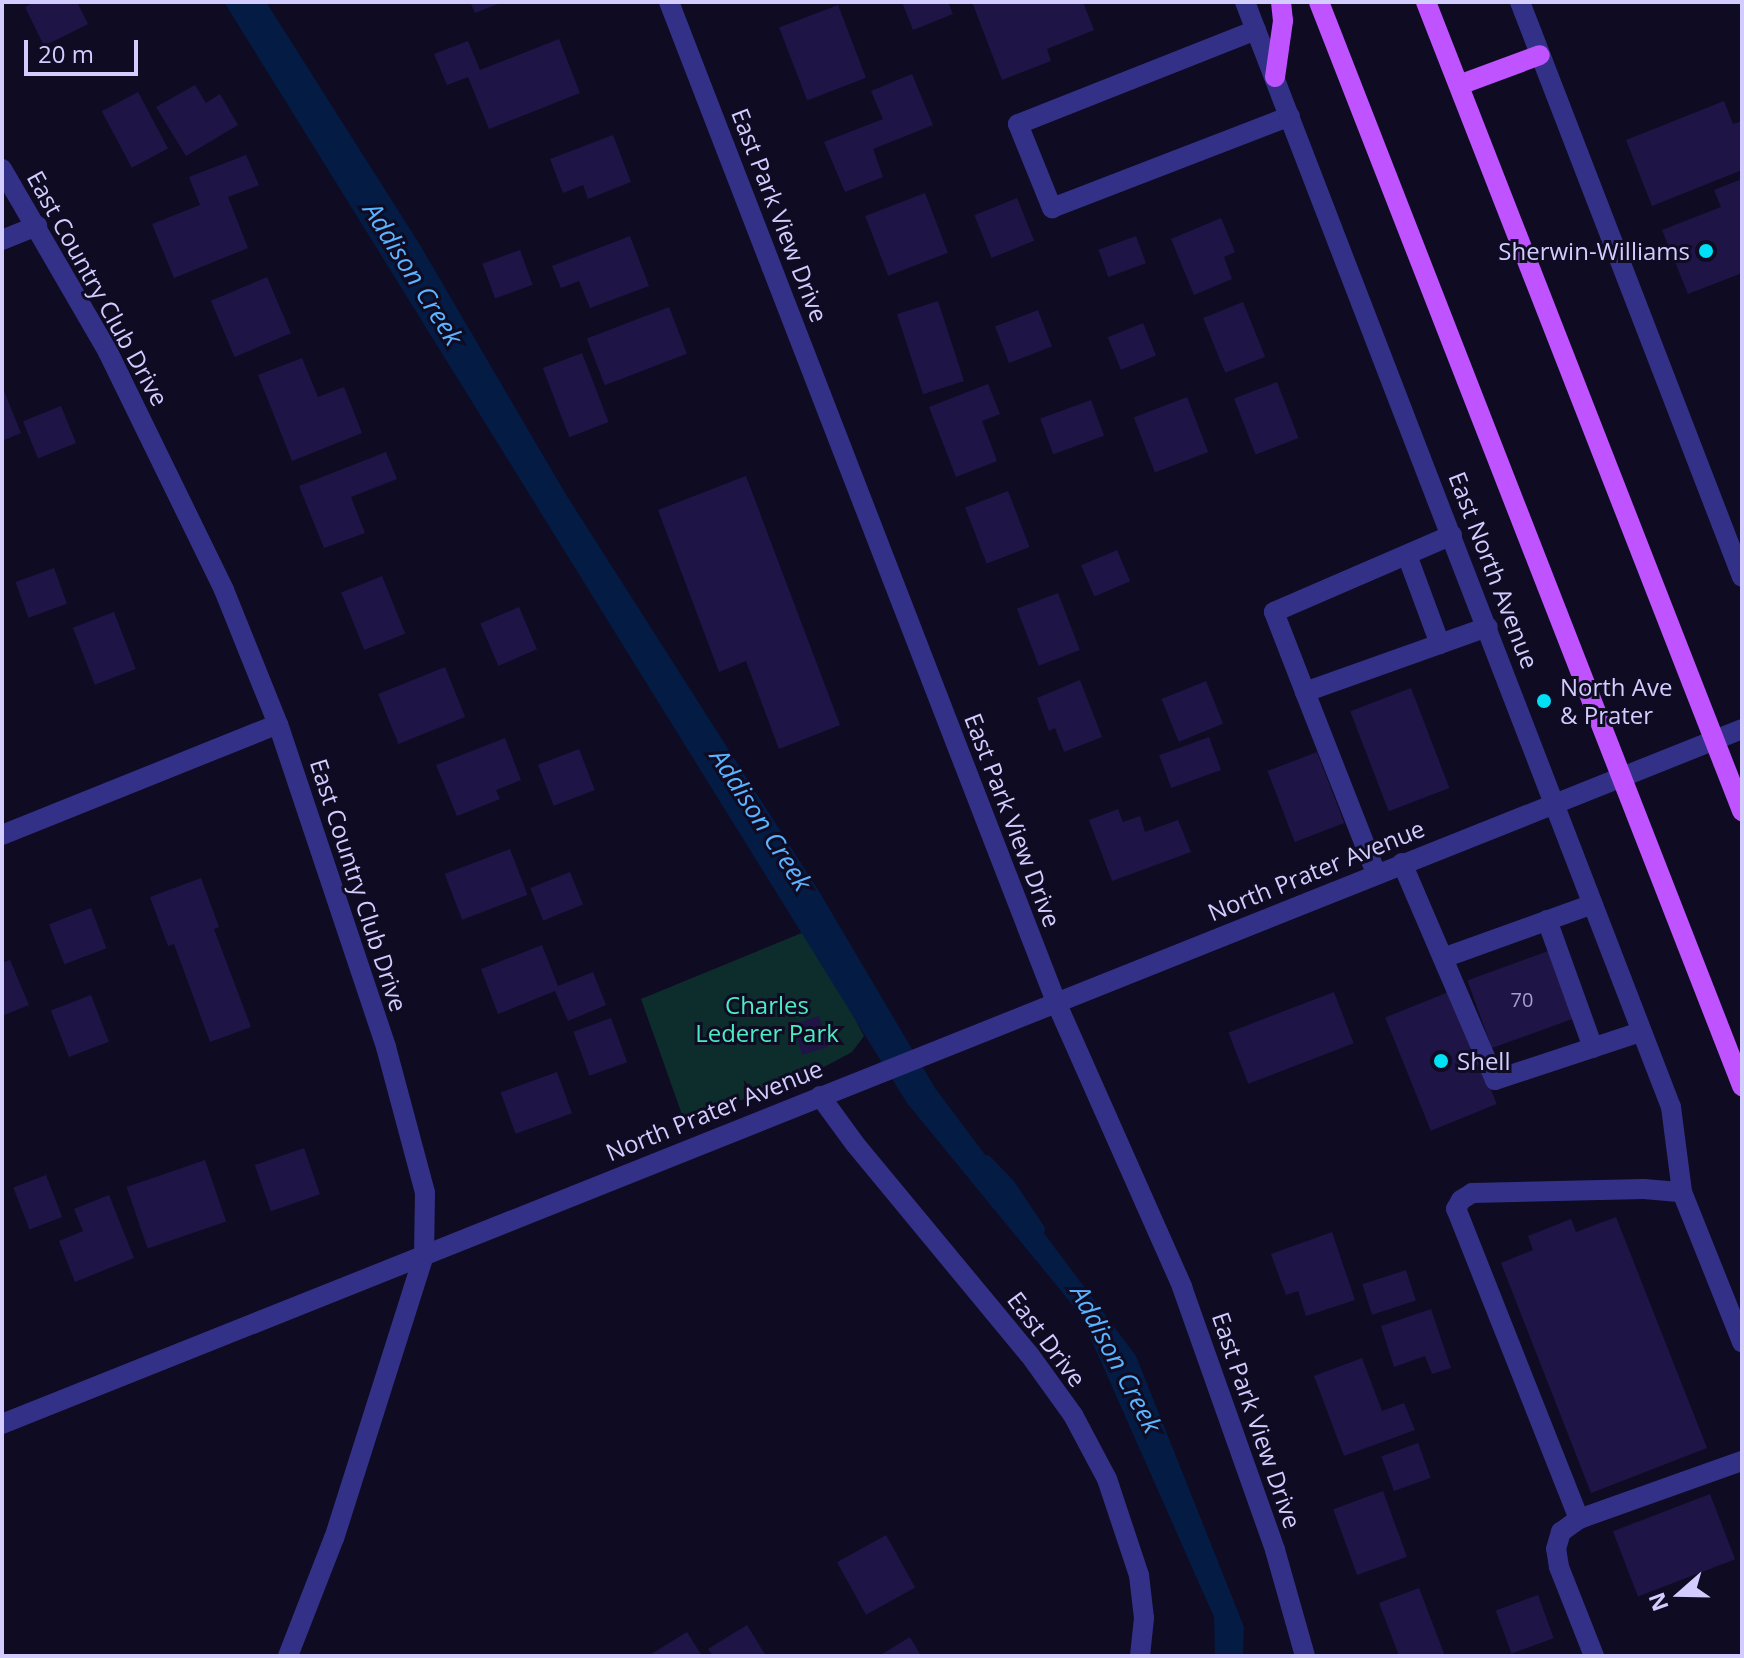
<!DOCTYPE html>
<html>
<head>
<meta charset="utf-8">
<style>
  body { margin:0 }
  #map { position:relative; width:1744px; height:1658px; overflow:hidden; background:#0f0b23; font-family:"Open Sans",sans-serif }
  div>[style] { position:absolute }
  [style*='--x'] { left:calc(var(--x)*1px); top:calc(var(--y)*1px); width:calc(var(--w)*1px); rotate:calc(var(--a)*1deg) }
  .green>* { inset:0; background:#0d2d2c }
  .water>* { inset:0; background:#041b43 }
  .stream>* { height:11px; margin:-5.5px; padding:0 5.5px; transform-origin:5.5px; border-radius:5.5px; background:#041b43 }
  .building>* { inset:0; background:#1e1546; transform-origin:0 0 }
  .lane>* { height:20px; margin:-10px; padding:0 10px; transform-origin:10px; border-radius:10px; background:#333187 }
  .street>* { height:20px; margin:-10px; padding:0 10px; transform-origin:10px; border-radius:10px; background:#333187 }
  .primary>* { height:20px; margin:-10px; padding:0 10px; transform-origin:10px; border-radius:10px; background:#be53ff }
  .dots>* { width:22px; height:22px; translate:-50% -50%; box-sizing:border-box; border:4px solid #0f0b23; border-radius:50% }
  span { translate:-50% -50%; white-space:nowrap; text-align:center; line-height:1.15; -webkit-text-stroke:6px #0f0b23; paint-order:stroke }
  .number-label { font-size:20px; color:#a59ed1 }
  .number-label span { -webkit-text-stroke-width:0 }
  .street-label { font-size:24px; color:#d2ccff }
  .poi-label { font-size:24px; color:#d2ccff }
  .right { translate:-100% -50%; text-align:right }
  .left { translate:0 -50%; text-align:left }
  .park-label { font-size:24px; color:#4cecc3 }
  .water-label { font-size:26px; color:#5ab4ff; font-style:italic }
  .frame { position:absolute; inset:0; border:4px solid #d2ccff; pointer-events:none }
  .north { position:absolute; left:1640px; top:1554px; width:80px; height:80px; -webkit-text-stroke:6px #0f0b23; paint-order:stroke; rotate:250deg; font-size:22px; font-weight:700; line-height:32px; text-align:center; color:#d2ccff }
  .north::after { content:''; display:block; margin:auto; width:28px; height:36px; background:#d2ccff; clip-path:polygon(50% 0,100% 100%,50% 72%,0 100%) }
  .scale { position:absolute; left:24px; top:40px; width:114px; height:36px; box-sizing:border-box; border:4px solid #d2ccff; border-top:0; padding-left:10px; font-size:24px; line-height:28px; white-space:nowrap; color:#d2ccff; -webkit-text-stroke:6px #0f0b23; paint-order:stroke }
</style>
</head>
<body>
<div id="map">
  <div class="green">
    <div style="clip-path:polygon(809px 930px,864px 1036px,852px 1052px,826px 1066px,685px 1123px,641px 999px)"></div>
  </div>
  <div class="water">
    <div style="clip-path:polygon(224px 2px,266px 2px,420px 245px,565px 493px,820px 893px,935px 1088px,1136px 1356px,1244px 1627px,1243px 1656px,1215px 1656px,1214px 1617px,1080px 1314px,907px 1103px)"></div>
  </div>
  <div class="stream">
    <div style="--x:986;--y:1160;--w:33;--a:46"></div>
    <div style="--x:1009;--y:1184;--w:54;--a:56.3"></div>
  </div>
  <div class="building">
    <div style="clip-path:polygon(34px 2px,77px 2px,88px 24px,44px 46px,25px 7px)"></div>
    <div style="clip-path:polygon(470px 2px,503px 2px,475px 13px)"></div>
    <div style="clip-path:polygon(902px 2px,948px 2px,953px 14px,913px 30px)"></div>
    <div style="clip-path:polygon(972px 2px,1083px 2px,1094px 30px,1047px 49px,1051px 61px,1002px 80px)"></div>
    <div style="left:838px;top:5px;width:78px;height:63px;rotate:69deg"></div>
    <div style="clip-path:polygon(559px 39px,580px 93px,489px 129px,468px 77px,447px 85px,434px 54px,468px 41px,480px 70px)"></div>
    <div style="clip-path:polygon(912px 74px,933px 125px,873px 149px,883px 177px,845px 192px,824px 142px,883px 119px,871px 91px)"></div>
    <div style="clip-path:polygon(195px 85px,206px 103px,220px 94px,238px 125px,186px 156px,156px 107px)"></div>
    <div style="left:138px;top:92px;width:64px;height:41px;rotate:62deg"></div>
    <div style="clip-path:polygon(1724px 101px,1733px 124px,1742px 121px,1742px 170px,1652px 206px,1626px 140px)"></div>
    <div style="clip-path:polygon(613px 135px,631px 182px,588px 199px,583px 185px,563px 193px,550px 159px)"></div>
    <div style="clip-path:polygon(246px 155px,259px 185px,228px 197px,248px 248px,174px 278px,152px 224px,200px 205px,189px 177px)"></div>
    <div style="clip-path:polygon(1742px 179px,1742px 273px,1688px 294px,1662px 230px,1721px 207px,1714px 190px)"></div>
    <div style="left:925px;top:193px;width:64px;height:64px;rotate:69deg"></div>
    <div style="left:1017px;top:198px;width:46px;height:46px;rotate:68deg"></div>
    <div style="clip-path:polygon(1221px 218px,1235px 252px,1224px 257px,1232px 279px,1194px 295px,1171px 239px)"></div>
    <div style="clip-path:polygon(630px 236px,649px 286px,590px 308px,579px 281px,561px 288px,552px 266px)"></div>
    <div style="left:1136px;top:236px;width:29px;height:40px;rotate:70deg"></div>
    <div style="left:520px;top:250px;width:37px;height:40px;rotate:70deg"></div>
    <div style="left:267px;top:277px;width:61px;height:61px;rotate:67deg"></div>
    <div style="left:938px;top:301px;width:84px;height:43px;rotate:72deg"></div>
    <div style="left:1243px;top:302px;width:59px;height:43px;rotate:68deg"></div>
    <div style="left:669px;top:307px;width:50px;height:88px;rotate:69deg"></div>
    <div style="left:1038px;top:310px;width:39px;height:46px;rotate:69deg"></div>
    <div style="left:1143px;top:323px;width:35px;height:38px;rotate:68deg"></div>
    <div style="left:582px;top:353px;width:74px;height:42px;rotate:69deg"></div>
    <div style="clip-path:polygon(302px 358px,318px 397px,344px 387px,362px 433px,292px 461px,258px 375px)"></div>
    <div style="left:1277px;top:382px;width:60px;height:46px;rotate:69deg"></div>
    <div style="clip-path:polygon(988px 384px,1000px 414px,982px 421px,997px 461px,956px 477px,929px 407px)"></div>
    <div style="clip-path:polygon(2px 386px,21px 433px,2px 441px)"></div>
    <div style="left:1187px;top:397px;width:59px;height:57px;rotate:69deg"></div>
    <div style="left:1091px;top:400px;width:38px;height:54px;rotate:70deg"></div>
    <div style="left:61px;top:406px;width:40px;height:41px;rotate:68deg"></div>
    <div style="clip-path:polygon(386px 452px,397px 479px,351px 497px,365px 533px,324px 548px,299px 486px)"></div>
    <div style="clip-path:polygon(746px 476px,840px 725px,779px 749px,746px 661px,719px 672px,658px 510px)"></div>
    <div style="left:1008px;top:491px;width:60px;height:46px;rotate:69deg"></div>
    <div style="left:1117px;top:550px;width:34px;height:39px;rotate:67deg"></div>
    <div style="left:54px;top:568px;width:38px;height:41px;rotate:70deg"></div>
    <div style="left:382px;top:576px;width:62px;height:44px;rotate:68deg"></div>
    <div style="left:1058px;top:593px;width:61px;height:44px;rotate:69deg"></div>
    <div style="left:519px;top:607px;width:46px;height:42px;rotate:67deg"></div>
    <div style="left:114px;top:612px;width:61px;height:44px;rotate:69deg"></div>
    <div style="left:445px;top:667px;width:54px;height:72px;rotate:68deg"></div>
    <div style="clip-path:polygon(1080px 680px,1102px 737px,1064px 752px,1055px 728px,1049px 731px,1037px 698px)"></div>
    <div style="left:1206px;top:681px;width:46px;height:48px;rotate:68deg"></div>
    <div style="left:1411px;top:688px;width:107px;height:65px;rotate:69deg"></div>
    <div style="left:1209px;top:737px;width:35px;height:53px;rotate:70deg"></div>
    <div style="clip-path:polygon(505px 738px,521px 780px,496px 790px,500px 799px,457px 816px,436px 765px)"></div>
    <div style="left:579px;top:749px;width:44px;height:44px;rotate:69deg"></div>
    <div style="left:1317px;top:752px;width:76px;height:53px;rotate:69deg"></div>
    <div style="clip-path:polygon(1118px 809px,1123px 822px,1140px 816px,1145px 832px,1178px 820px,1191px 852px,1112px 881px,1089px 820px)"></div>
    <div style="left:510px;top:849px;width:49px;height:70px;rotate:69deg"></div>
    <div style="left:570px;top:872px;width:35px;height:43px;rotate:68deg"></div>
    <div style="clip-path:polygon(201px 878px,219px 927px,214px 929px,251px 1027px,210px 1042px,174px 944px,168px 946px,150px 897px)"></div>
    <div style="left:91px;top:908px;width:43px;height:45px;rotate:69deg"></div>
    <div style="clip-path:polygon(542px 945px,558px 986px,593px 972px,606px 1005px,568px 1021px,555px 991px,498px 1014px,481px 969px)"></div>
    <div style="left:1551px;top:950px;width:72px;height:89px;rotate:70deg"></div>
    <div style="clip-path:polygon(10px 960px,29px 1005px,2px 1016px,2px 963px)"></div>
    <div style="left:1451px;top:991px;width:122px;height:71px;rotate:68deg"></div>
    <div style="left:1334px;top:992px;width:55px;height:113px;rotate:69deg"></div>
    <div style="left:91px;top:995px;width:50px;height:43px;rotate:69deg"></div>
    <div style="left:819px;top:1016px;width:32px;height:28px;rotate:72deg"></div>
    <div style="left:611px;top:1018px;width:47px;height:40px;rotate:70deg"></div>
    <div style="left:557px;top:1072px;width:44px;height:60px;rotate:70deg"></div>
    <div style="left:304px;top:1148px;width:49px;height:52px;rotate:71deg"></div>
    <div style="left:205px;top:1160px;width:65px;height:83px;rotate:71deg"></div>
    <div style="left:46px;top:1175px;width:45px;height:35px;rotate:69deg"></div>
    <div style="clip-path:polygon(109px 1195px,134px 1258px,75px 1282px,59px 1241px,83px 1231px,74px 1209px)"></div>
    <div style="clip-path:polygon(1616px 1217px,1707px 1448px,1591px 1493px,1501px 1263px,1533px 1250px,1528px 1236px,1571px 1219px,1576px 1232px)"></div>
    <div style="clip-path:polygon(1332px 1232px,1355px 1300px,1306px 1316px,1298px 1291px,1286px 1295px,1271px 1254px)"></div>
    <div style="left:1406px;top:1270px;width:32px;height:46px;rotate:72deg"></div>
    <div style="clip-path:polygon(1431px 1309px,1451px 1368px,1432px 1374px,1425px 1356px,1394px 1367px,1381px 1326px)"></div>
    <div style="clip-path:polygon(1362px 1358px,1382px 1411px,1404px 1403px,1415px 1430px,1344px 1456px,1314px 1376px)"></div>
    <div style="left:1418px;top:1443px;width:37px;height:39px;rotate:70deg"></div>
    <div style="left:1383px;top:1491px;width:70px;height:53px;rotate:70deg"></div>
    <div style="left:1710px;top:1494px;width:70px;height:104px;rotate:69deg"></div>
    <div style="left:886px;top:1535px;width:60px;height:56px;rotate:61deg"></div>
    <div style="clip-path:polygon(1419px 1588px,1445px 1656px,1399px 1656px,1379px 1603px)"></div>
    <div style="left:1538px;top:1595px;width:46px;height:45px;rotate:70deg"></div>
    <div style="clip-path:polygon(747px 1625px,766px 1656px,713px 1656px,708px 1649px)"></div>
    <div style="clip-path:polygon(687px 1632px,702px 1656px,648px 1656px)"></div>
    <div style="clip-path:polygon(910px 1637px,921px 1656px,879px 1656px)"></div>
  </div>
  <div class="lane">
    <div style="--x:1256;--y:30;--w:256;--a:158.4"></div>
    <div style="--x:1018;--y:124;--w:91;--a:68"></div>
    <div style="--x:1052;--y:208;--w:255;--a:-21.1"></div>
    <div style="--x:1452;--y:535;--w:194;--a:156.6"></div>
    <div style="--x:1274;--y:612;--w:86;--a:68.8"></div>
    <div style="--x:1305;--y:692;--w:194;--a:-19.6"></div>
    <div style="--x:1407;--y:555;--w:95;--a:69.7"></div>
    <div style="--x:1305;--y:692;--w:194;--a:68.6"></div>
    <div style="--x:1402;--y:863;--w:236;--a:66.8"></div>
    <div style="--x:1495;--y:1080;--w:153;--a:-18.3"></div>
    <div style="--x:1547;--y:920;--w:136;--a:70.2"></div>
    <div style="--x:1443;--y:958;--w:159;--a:-19.8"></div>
    <div style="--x:1579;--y:1519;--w:334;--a:-111.6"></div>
    <div style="--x:1456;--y:1209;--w:10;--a:-61"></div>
    <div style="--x:1461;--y:1200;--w:13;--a:-32"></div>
    <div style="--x:1472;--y:1193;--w:172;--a:-1.3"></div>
    <div style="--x:1644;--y:1189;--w:38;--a:5"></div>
    <div style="--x:1594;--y:1656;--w:96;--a:-111.5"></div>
    <div style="--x:1559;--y:1567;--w:18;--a:-99"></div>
    <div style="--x:1556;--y:1549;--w:18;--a:-74"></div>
    <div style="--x:1561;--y:1532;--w:22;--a:-36"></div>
    <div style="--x:1579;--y:1519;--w:173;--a:-19.6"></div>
  </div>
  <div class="street">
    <div style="--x:669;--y:2;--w:1072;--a:68.84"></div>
    <div style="--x:1056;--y:1002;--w:312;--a:66.1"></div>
    <div style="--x:1182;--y:1287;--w:279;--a:70.5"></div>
    <div style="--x:1275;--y:1550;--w:110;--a:74.2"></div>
    <div style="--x:1245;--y:2;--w:1184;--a:68.92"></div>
    <div style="--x:1671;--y:1107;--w:86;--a:82.6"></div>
    <div style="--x:1682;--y:1192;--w:162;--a:68.2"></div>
    <div style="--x:1520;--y:2;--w:616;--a:68.89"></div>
    <div style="--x:2;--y:169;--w:211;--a:59.9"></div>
    <div style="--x:108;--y:352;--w:265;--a:64"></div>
    <div style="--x:224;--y:590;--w:144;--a:68.1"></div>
    <div style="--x:278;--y:724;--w:341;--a:71.5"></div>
    <div style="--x:386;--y:1047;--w:151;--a:75"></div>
    <div style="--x:425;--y:1193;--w:62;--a:90.9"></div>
    <div style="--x:424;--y:1255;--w:297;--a:107.6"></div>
    <div style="--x:334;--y:1538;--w:127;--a:111.3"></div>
    <div style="--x:2;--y:240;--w:38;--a:-22"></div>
    <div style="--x:2;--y:835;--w:297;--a:-21.9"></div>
    <div style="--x:820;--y:1096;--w:59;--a:53.9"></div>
    <div style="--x:855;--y:1144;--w:273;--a:50.4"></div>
    <div style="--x:1029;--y:1354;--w:75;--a:54.2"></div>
    <div style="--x:1073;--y:1415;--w:72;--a:62"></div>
    <div style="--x:1107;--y:1479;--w:101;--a:71.6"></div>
    <div style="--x:1139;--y:1575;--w:43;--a:83.4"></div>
    <div style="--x:1144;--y:1618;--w:38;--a:96"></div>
    <div style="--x:2;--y:1424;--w:1874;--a:-21.77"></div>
  </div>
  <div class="primary">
    <div style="--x:1319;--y:2;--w:1164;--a:68.68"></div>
    <div style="--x:1426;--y:2;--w:869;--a:68.66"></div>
    <div style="--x:1275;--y:77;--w:57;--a:-81.9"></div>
    <div style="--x:1283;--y:21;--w:19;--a:-96"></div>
    <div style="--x:1459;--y:85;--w:86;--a:-20.3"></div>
  </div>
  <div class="dots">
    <div style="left:1706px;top:251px;background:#00e0f7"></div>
    <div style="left:1544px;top:701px;background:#00e0f7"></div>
    <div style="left:1441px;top:1061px;background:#00e0f7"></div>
  </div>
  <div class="number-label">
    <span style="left:1522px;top:999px">70</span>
  </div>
  <div class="street-label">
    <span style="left:780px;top:215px;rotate:69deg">East Park View Drive</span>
    <span style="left:98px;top:288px;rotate:61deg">East Country Club Drive</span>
    <span style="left:1494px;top:570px;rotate:69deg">East North Avenue</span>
    <span style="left:1013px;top:820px;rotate:69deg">East Park View Drive</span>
    <span style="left:1316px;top:870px;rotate:-22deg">North Prater Avenue</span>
    <span style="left:359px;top:885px;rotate:72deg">East Country Club Drive</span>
    <span style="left:714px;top:1110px;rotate:-22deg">North Prater Avenue</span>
    <span style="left:1047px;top:1339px;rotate:53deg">East Drive</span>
    <span style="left:1257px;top:1420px;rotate:71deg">East Park View Drive</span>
  </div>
  <div class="poi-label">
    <span class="right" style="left:1690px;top:251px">Sherwin-Williams</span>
    <span class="left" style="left:1560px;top:701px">North Ave<br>&amp; Prater</span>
    <span class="left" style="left:1457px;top:1061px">Shell</span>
  </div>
  <div class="park-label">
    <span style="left:767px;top:1019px">Charles<br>Lederer Park</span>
  </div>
  <div class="water-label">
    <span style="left:413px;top:274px;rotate:58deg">Addison Creek</span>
    <span style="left:761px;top:820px;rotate:57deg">Addison Creek</span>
    <span style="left:1116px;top:1359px;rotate:62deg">Addison Creek</span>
  </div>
  <div class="frame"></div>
  <div class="north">N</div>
  <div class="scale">20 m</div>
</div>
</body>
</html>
